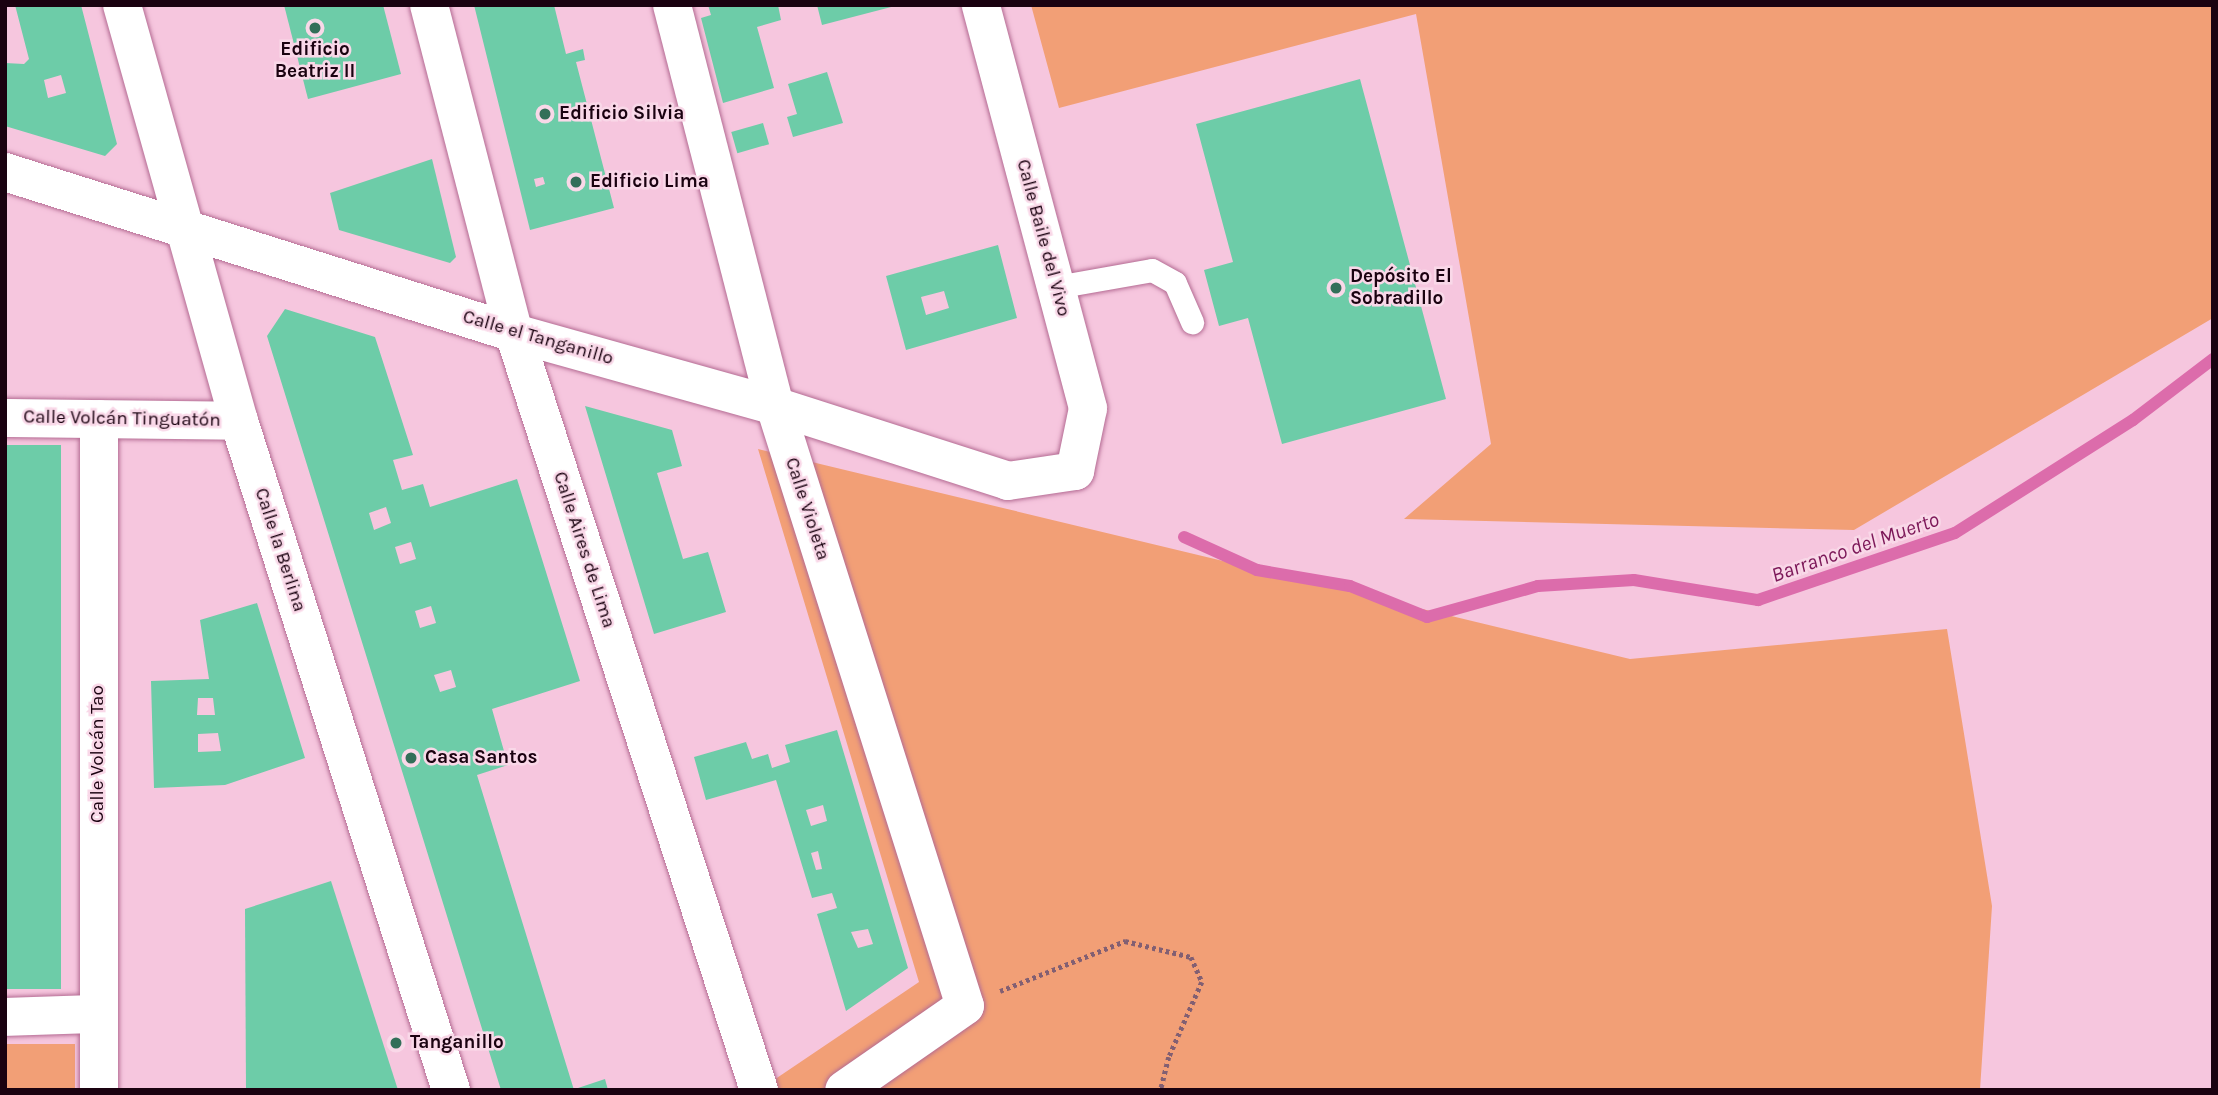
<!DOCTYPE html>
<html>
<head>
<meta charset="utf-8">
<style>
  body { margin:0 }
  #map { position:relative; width:2218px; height:1095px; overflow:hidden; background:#f6c6de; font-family:Karla,sans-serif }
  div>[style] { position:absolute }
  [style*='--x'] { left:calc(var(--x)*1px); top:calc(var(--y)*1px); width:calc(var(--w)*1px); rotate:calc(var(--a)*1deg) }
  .green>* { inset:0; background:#f29f76; transform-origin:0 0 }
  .stream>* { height:12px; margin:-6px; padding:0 6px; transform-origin:6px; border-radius:6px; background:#dc6cab }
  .building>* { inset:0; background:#6dcca8; transform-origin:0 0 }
  .path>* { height:4.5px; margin-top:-2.25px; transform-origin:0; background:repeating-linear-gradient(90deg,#825f72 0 3.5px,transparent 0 7px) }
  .roads { filter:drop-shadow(0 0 2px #b46b93) drop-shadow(0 0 2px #b46b93) }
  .lane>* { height:23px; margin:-11.5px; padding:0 11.5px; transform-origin:11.5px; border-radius:11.5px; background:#fff }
  .street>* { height:38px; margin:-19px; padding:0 19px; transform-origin:19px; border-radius:19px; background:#fff }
  .dots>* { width:19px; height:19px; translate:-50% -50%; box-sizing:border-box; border:4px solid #f9d8e8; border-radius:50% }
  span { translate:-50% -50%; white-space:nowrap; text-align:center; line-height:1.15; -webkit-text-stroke:5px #f9d8e8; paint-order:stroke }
  .poi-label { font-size:19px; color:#1a0210; font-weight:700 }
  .left { translate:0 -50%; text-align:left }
  .street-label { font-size:19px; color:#1a0210 }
  .water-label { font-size:21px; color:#7c1758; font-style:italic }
  .frame { position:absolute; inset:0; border:7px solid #1a0210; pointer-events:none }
</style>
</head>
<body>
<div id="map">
  <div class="green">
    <div style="clip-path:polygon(1031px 5px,2213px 5px,2213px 318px,1854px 530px,1404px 519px,1491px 444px,1416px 14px,1059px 108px)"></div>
    <div style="clip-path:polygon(758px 449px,1630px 659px,1947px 629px,1992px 906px,1980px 1090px,759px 1090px,919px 982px)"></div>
    <div style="left:75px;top:1044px;width:46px;height:70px;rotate:90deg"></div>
  </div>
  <div class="stream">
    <div style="--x:1184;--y:537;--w:80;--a:24.3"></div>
    <div style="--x:1257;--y:570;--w:94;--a:9.8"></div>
    <div style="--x:1350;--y:586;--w:83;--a:21.9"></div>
    <div style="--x:1427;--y:617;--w:115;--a:-15.6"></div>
    <div style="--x:1538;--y:586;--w:96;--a:-3.6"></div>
    <div style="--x:1634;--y:580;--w:126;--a:9.2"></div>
    <div style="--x:1758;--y:600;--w:208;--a:-18.8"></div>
    <div style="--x:1955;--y:533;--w:211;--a:-32.4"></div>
    <div style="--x:2133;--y:420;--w:101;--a:-37.3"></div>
  </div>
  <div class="building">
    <div style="clip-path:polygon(evenodd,15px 5px,81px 5px,117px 144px,105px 156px,5px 126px,5px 63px,24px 64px,29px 59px,15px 5px,61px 75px,66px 93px,48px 98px,44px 80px,61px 75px)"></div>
    <div style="clip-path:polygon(284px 5px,383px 5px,401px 74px,308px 99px)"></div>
    <div style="clip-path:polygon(evenodd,474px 5px,554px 5px,566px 54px,583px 49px,585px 60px,576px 62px,614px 208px,530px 230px,474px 5px,543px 177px,545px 184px,536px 187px,534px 179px,543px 177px)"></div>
    <div style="clip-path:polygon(708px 5px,778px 5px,781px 20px,757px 27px,774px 88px,723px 103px,701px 18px,711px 15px)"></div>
    <div style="clip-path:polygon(817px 5px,895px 5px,895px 6px,822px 25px)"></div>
    <div style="clip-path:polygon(827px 72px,843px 123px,793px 137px,787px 117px,797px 114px,788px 84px)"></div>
    <div style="clip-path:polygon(1360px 79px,1446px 399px,1282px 444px,1248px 318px,1219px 326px,1204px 270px,1233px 262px,1196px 124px)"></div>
    <div style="left:763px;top:123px;width:22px;height:33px;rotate:74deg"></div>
    <div style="clip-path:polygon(432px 159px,456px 257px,450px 263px,339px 230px,330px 193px)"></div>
    <div style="clip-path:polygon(evenodd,998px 245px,1017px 318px,906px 350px,886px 276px,998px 245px,944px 291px,949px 308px,926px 315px,921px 297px,944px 291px)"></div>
    <div style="clip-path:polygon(evenodd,285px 309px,375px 337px,413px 455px,393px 460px,402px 490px,423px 484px,430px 507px,517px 479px,580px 681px,492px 709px,508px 765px,477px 775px,574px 1090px,501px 1090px,267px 336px,285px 309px,386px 507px,391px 523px,374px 530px,369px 513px,386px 507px,285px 309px,411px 542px,416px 559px,400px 564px,395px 547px,411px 542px,285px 309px,431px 606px,436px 623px,420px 628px,415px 611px,431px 606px,285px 309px,451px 670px,456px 687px,440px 692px,434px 675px,451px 670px)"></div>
    <div style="clip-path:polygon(585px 406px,672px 430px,682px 466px,657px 473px,683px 559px,708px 552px,726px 612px,654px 634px)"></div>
    <div style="left:61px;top:445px;width:544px;height:56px;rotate:90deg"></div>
    <div style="clip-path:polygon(evenodd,257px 603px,305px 758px,225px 785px,154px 788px,151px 681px,209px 679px,200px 620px,257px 603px,198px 698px,213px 698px,215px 715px,197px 715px,198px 698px,257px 603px,218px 733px,221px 751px,198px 752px,198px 734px,218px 733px)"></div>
    <div style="clip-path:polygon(evenodd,837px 730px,908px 968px,846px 1011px,817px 914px,837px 908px,832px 893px,812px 898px,776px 780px,706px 800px,694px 757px,746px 742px,752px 759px,768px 754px,772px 768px,790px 762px,785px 745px,837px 730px,823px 805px,827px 821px,811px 826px,806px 810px,823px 805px,837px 730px,818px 851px,822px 869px,816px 870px,811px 853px,818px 851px,837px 730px,868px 929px,873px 944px,858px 948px,851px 932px,868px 929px)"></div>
    <div style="clip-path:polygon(331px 881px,398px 1090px,246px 1090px,245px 909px)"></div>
    <div style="clip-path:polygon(605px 1079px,608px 1090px,575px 1090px,575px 1089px)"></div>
  </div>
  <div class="path">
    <div style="--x:1000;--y:991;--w:135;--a:-21.8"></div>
    <div style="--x:1125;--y:941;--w:68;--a:13.6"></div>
    <div style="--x:1191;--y:957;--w:27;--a:66"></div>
    <div style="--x:1202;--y:982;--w:82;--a:113.7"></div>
    <div style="--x:1169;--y:1057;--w:34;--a:104"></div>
  </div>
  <div class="roads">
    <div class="lane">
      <div style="--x:1056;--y:287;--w:97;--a:-10"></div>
      <div style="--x:1152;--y:270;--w:26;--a:29"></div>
      <div style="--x:1175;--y:283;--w:43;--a:66.4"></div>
    </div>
    <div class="street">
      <div style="--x:122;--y:5;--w:432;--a:74.3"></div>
      <div style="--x:239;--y:421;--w:702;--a:72.42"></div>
      <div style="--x:429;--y:5;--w:339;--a:75.5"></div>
      <div style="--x:514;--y:333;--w:796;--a:72.07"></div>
      <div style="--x:672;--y:5;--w:414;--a:75.6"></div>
      <div style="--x:775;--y:406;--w:629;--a:72.43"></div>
      <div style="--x:965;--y:1006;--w:147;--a:145.2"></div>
      <div style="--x:5;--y:172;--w:534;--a:17.55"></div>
      <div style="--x:514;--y:333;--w:271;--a:15.6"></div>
      <div style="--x:775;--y:406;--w:245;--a:17.8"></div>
      <div style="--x:1008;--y:481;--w:68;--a:-8.5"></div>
      <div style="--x:1075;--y:471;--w:64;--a:-78.3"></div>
      <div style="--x:1088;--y:408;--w:417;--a:-104.9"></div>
      <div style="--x:5;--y:418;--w:234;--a:0.7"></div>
      <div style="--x:5;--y:1017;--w:92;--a:-1.9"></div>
      <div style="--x:99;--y:1090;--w:671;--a:-90"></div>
    </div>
  </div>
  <div class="dots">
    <div style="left:315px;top:28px;background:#336f59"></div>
    <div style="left:545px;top:114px;background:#336f59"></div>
    <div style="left:576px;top:182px;background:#336f59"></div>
    <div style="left:1336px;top:288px;background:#336f59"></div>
    <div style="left:411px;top:758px;background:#336f59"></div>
    <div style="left:396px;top:1043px;background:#336f59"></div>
  </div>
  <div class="poi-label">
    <span style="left:315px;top:61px">Edificio<br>Beatriz II</span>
    <span class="left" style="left:559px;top:114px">Edificio Silvia</span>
    <span class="left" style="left:590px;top:182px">Edificio Lima</span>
    <span class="left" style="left:1350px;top:288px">Depósito El<br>Sobradillo</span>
    <span class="left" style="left:425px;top:758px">Casa Santos</span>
    <span class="left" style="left:410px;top:1043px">Tanganillo</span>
  </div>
  <div class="street-label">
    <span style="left:1043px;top:238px;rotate:75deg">Calle Baile del Vivo</span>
    <span style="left:538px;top:338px;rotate:16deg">Calle el Tanganillo</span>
    <span style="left:122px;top:419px;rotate:1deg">Calle Volcán Tinguatón</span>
    <span style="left:807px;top:509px;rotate:72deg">Calle Violeta</span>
    <span style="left:280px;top:550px;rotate:72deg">Calle la Berlina</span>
    <span style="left:584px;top:550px;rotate:72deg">Calle Aires de Lima</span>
    <span style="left:98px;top:754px;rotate:-90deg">Calle Volcán Tao</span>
  </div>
  <div class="water-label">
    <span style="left:1855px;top:547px;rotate:-19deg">Barranco del Muerto</span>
  </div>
  <div class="frame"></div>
</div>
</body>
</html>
